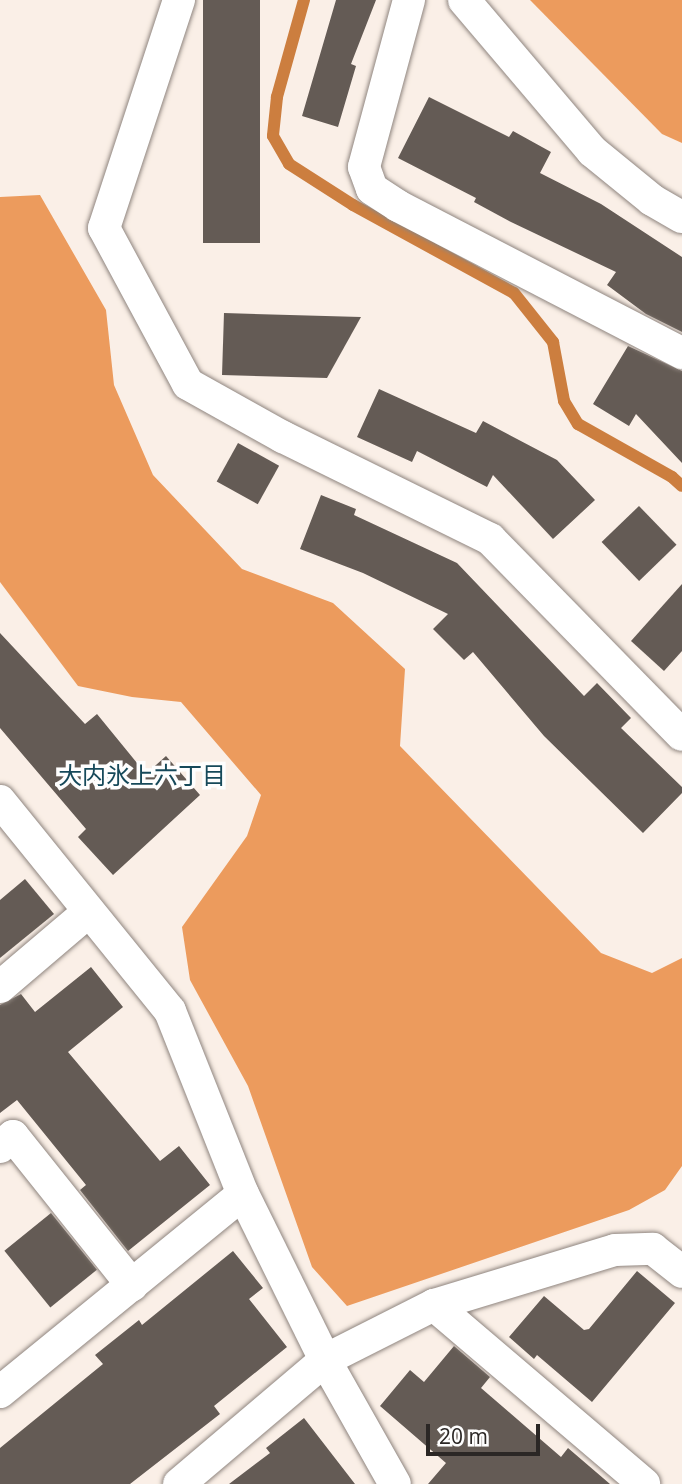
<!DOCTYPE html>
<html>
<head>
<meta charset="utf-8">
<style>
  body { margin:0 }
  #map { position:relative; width:682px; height:1484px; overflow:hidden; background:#faefe7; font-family:"Open Sans","Noto Sans JP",sans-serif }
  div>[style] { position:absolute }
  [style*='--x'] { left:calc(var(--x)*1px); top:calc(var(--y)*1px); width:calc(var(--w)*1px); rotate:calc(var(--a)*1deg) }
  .forest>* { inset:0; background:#ec9b5d }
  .stream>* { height:12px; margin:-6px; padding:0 6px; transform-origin:6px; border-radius:6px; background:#cc7e3f }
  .building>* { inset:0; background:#645b55; transform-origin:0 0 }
  .roads { filter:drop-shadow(0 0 2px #8f857f) drop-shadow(0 0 2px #8f857f) }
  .minor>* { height:32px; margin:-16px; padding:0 16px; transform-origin:16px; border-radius:16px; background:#fff }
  span { translate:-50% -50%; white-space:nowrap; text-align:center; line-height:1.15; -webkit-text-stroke:7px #fefefe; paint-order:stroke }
  .neighbourhood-label { font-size:24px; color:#16495a }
  .scale { position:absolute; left:426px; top:1424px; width:114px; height:32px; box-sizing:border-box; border:4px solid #2b2725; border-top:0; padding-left:9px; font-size:21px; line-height:24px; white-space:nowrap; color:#2b2725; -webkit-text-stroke:5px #fefefe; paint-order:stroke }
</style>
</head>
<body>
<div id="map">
  <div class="forest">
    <div style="clip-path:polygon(530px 0,682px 0,682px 143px,662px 134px)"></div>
    <div style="clip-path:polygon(40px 195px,106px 310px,114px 385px,153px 475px,242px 569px,333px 603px,405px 669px,400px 746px,601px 953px,652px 973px,682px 958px,682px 1166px,665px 1190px,629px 1210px,347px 1306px,312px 1267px,248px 1086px,190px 980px,182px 927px,247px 836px,261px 795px,181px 702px,132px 697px,78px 686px,0 582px,0 197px)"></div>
  </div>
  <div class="stream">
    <div style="--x:304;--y:0;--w:101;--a:105.6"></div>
    <div style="--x:277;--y:97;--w:39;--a:96"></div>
    <div style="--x:273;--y:136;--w:32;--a:60"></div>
    <div style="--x:289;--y:164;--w:76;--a:32.6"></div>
    <div style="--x:353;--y:205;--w:183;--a:28.7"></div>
    <div style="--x:514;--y:293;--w:63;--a:51.5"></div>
    <div style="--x:553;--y:342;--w:60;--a:79.4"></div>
    <div style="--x:564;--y:401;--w:27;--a:59"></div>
    <div style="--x:578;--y:424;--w:108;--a:29.4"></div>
    <div style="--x:672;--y:477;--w:13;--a:42"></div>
  </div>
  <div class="building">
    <div style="left:203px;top:0;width:57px;height:243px"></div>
    <div style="clip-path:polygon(336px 0,376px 0,351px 64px,356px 66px,338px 127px,302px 116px)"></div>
    <div style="clip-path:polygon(429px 97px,509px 137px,513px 131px,551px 152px,540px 173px,601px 204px,682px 257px,682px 332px,646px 314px,607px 285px,616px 272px,511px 222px,474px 202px,476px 198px,398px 158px)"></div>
    <div style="clip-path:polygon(224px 313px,361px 317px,327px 378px,222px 375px)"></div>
    <div style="clip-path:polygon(628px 346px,682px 371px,682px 463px,636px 414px,629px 426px,593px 404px)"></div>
    <div style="clip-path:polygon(379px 389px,476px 433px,483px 421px,557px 460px,595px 500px,553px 539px,493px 475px,487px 487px,417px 451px,412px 462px,357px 437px)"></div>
    <div style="left:238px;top:443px;width:47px;height:44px;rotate:29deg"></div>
    <div style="clip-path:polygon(321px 495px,356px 509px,354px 515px,457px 563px,584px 696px,597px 683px,631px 718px,621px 728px,682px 787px,682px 793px,643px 833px,544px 736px,473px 652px,464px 660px,433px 629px,448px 614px,363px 573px,300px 549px)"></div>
    <div style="left:639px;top:506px;width:54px;height:52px;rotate:46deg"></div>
    <div style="clip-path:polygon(682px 584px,682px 651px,664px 671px,631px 641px)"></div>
    <div style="clip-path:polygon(0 633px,85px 724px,97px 714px,146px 774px,166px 756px,200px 795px,113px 875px,78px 837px,86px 829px,0 728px)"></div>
    <div style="clip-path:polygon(25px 879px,54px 914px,0 958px,0 900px)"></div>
    <div style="clip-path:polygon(91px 967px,123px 1007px,68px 1052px,160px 1161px,179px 1146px,210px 1185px,128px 1251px,80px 1190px,86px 1185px,17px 1100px,0 1113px,0 1005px,21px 994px,35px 1012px)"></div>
    <div style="left:51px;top:1213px;width:73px;height:60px;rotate:51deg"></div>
    <div style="clip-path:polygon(233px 1251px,263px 1288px,249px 1299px,287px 1347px,214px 1406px,220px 1414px,130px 1484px,0 1484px,0 1448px,103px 1364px,95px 1355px,139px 1320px,142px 1325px)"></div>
    <div style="clip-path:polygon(637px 1271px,675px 1303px,592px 1402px,537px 1355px,534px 1359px,509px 1337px,544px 1296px,584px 1330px,589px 1329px)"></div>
    <div style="clip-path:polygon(454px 1346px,490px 1377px,481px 1388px,561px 1457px,568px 1448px,610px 1484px,428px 1484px,446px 1463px,380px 1406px,410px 1370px,424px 1382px)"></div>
    <div style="clip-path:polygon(304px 1418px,355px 1484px,229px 1484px,270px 1453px,266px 1448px)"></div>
  </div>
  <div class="roads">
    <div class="minor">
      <div style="--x:179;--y:0;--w:240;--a:108.2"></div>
      <div style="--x:104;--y:228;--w:177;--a:61.7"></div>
      <div style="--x:188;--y:384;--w:109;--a:29.2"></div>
      <div style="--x:283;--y:437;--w:231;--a:26.2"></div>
      <div style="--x:490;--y:539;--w:274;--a:45.6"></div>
      <div style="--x:409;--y:0;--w:173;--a:105.1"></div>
      <div style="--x:364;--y:167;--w:23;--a:70"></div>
      <div style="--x:372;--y:189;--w:31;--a:33"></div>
      <div style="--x:398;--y:206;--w:320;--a:27.4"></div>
      <div style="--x:464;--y:0;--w:198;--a:49.7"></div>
      <div style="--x:592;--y:151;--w:77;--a:39.2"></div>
      <div style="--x:652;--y:200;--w:34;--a:30"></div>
      <div style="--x:0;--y:801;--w:270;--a:51"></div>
      <div style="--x:170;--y:1011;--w:197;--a:68.3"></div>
      <div style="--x:243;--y:1194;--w:185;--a:63.7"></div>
      <div style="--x:325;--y:1360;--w:142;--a:60.6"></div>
      <div style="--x:0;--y:987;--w:116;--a:-40.4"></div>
      <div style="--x:0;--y:1147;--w:17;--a:-40"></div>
      <div style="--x:13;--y:1136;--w:191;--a:51.4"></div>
      <div style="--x:434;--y:1305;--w:276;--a:40.4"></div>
      <div style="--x:0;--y:1392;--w:313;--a:-39.2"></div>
      <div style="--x:179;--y:1484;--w:192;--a:-40.3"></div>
      <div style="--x:325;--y:1360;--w:122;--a:-26.8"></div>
      <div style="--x:434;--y:1305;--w:189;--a:-16.9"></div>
      <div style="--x:615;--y:1250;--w:38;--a:-2"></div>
      <div style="--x:653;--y:1249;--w:37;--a:38"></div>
    </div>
  </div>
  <div class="neighbourhood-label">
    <span style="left:142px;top:775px">大内氷上六丁目</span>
  </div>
  <div class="scale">20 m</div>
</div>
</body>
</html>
